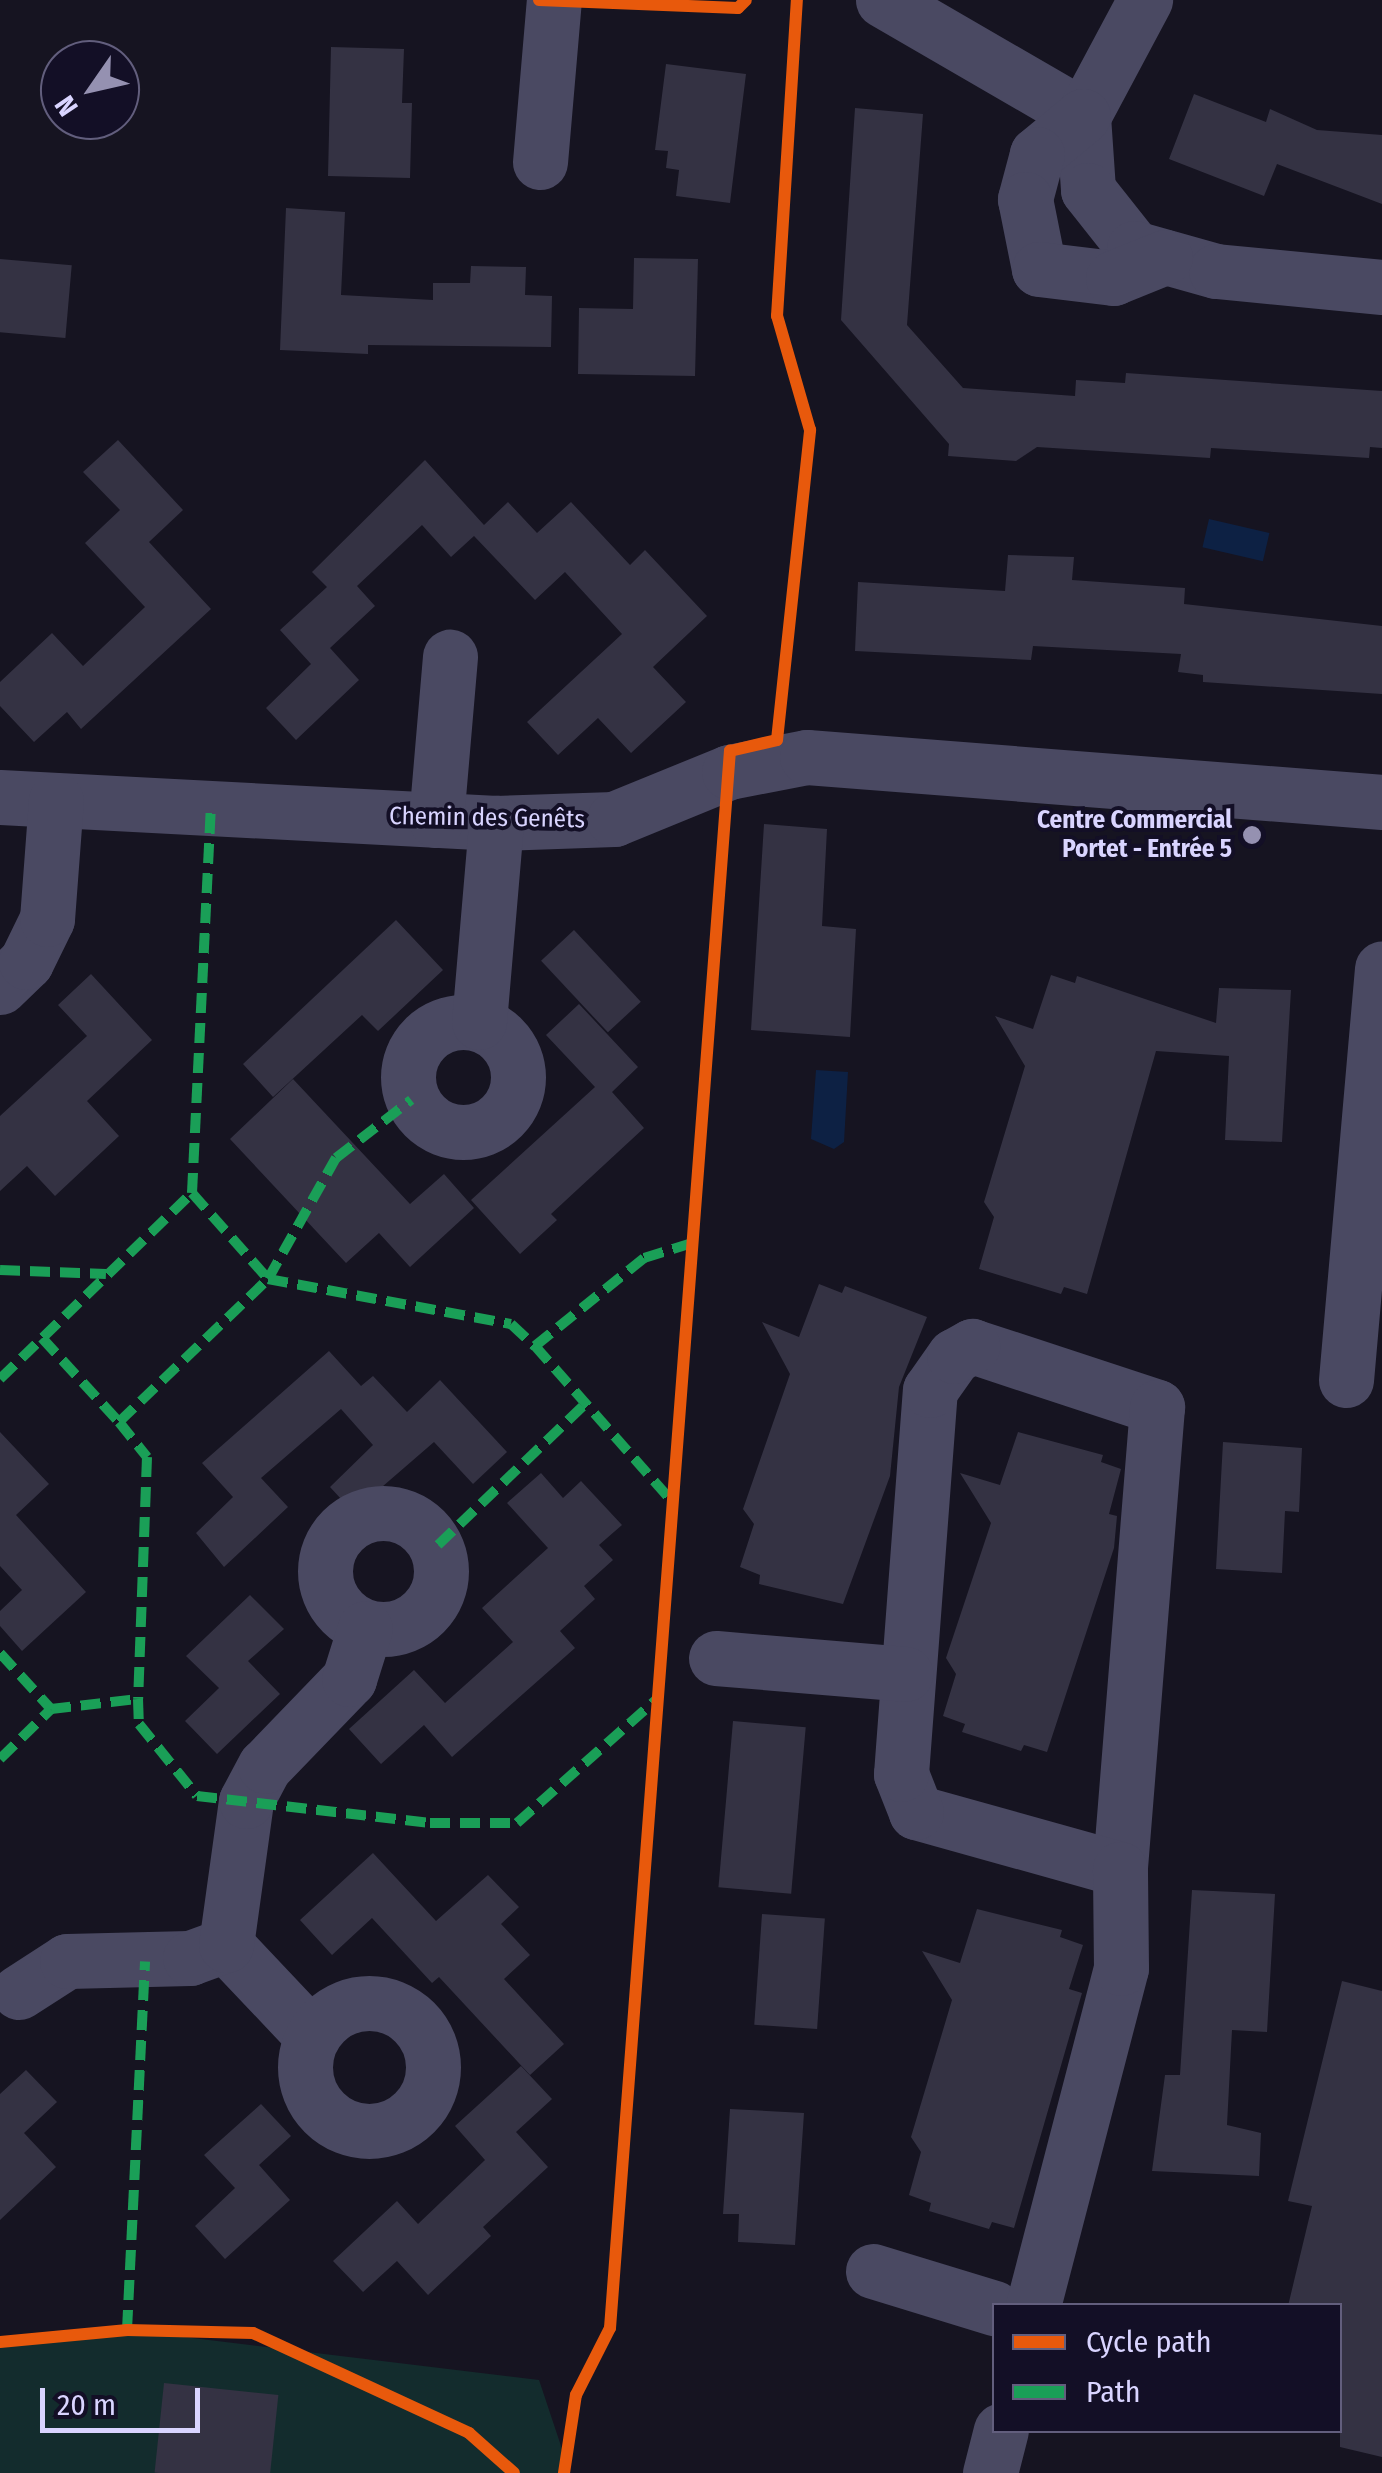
<!DOCTYPE html>
<html>
<head>
<meta charset="utf-8">
<style>
  body { margin:0 }
  #map { position:relative; width:1382px; height:2473px; overflow:hidden; background:#161421; font-family:"Fira Sans Condensed",sans-serif }
  div>[style] { position:absolute }
  [style*='--x'] { left:calc(var(--x)*1px); top:calc(var(--y)*1px); width:calc(var(--w)*1px); rotate:calc(var(--a)*1deg) }
  .green>* { inset:0; background:#132c2d }
  .water>* { inset:0; background:#0d2144; transform-origin:0 0 }
  .building>* { inset:0; background:#343243; transform-origin:0 0 }
  .minor>* { height:55px; margin:-27.5px; padding:0 27.5px; transform-origin:27.5px; border-radius:27.5px; background:#4a4962 }
  .minor>.ring { margin:-27.5px; padding:0; box-sizing:content-box; background:none; border:55px solid #4a4962; border-radius:50% }
  .quiet>* { height:10px; margin-top:-5px; transform-origin:0; background:repeating-linear-gradient(90deg,#1a9f57 0 20px,transparent 0 30px) }
  .cycleway>* { height:12px; margin:-6px; padding:0 6px; transform-origin:6px; border-radius:6px; background:#e8590c }
  .dots>* { width:28px; height:28px; translate:-50% -50%; box-sizing:border-box; border:5px solid #130f26; border-radius:50% }
  span { translate:-50% -50%; white-space:nowrap; text-align:center; line-height:1.15; -webkit-text-stroke:8px #130f26; paint-order:stroke }
  .street-label { font-size:25px; color:#d9d4ff }
  .poi-label { font-size:25px; color:#d9d4ff; font-weight:700 }
  .right { translate:-100% -50%; text-align:right }
  .legend { position:absolute; left:992px; top:2303px; width:350px; height:130px; box-sizing:border-box; background:#130f26; border:2px solid #625e7d; margin:0; padding:12px 18px; list-style:none; font-size:30px; color:#d9d4ff }
  .legend li { display:flex; align-items:center; gap:20px; height:50px }
  .legend b { width:50px; border:2px solid #625e7d }
  .north { position:absolute; left:40px; top:40px; width:100px; height:100px; box-sizing:border-box; background:#130f26; border:2px solid #625e7d; border-radius:50%; rotate:236deg; font-size:28px; font-weight:700; line-height:40px; text-align:center; color:#d9d4ff }
  .north::after { content:''; display:block; margin:auto; width:35px; height:45px; background:#9591b1; clip-path:polygon(50% 0,100% 100%,50% 72%,0 100%) }
  .scale { position:absolute; left:40px; top:2388px; width:160px; height:45px; box-sizing:border-box; border:5px solid #d9d4ff; border-top:0; padding-left:12px; font-size:30px; line-height:35px; white-space:nowrap; color:#d9d4ff; -webkit-text-stroke:8px #130f26; paint-order:stroke }
</style>
</head>
<body>
<div id="map">
  <div class="green">
    <div style="clip-path:polygon(127px 2330px,539px 2380px,570px 2473px,0 2473px,0 2342px)"></div>
  </div>
  <div class="water">
    <div style="left:1209px;top:519px;width:62px;height:29px;rotate:13deg"></div>
    <div style="clip-path:polygon(816px 1070px,848px 1072px,844px 1142px,834px 1149px,811px 1139px)"></div>
  </div>
  <div class="building">
    <div style="clip-path:polygon(331px 47px,404px 49px,402px 103px,412px 103px,410px 178px,328px 176px)"></div>
    <div style="clip-path:polygon(666px 64px,746px 74px,730px 203px,676px 196px,679px 170px,666px 168px,668px 151px,655px 150px)"></div>
    <div style="clip-path:polygon(1194px 94px,1266px 122px,1270px 109px,1317px 130px,1382px 135px,1382px 204px,1277px 164px,1264px 196px,1169px 159px)"></div>
    <div style="clip-path:polygon(855px 108px,923px 114px,907px 325px,963px 388px,1075px 396px,1076px 380px,1125px 383px,1126px 373px,1382px 391px,1382px 448px,1370px 447px,1369px 458px,1211px 448px,1210px 458px,1037px 447px,1016px 461px,948px 456px,949px 444px,841px 320px)"></div>
    <div style="clip-path:polygon(286px 208px,345px 212px,341px 295px,433px 300px,433px 283px,470px 283px,471px 266px,526px 267px,525px 295px,552px 296px,551px 347px,368px 345px,368px 354px,280px 350px)"></div>
    <div style="clip-path:polygon(634px 258px,698px 259px,695px 376px,578px 374px,579px 308px,633px 309px)"></div>
    <div style="left:0;top:259px;width:72px;height:73px;rotate:5deg"></div>
    <div style="clip-path:polygon(118px 440px,183px 510px,149px 542px,211px 609px,81px 729px,67px 712px,34px 742px,0 706px,0 682px,52px 633px,83px 666px,145px 607px,85px 543px,120px 510px,83px 472px)"></div>
    <div style="clip-path:polygon(425px 460px,484px 525px,508px 502px,537px 533px,571px 502px,630px 565px,645px 550px,707px 616px,653px 667px,686px 702px,631px 753px,598px 718px,558px 755px,527px 722px,622px 634px,565px 572px,535px 600px,474px 536px,451px 557px,422px 525px,357px 586px,375px 606px,330px 648px,359px 680px,296px 740px,266px 708px,311px 664px,280px 630px,327px 587px,312px 572px)"></div>
    <div style="clip-path:polygon(1008px 555px,1074px 557px,1072px 580px,1185px 588px,1184px 604px,1382px 626px,1382px 694px,1203px 682px,1203px 675px,1178px 672px,1181px 654px,1033px 646px,1031px 660px,855px 651px,858px 582px,1005px 591px)"></div>
    <div style="clip-path:polygon(764px 824px,827px 829px,822px 926px,856px 929px,850px 1037px,751px 1030px)"></div>
    <div style="clip-path:polygon(396px 920px,443px 970px,378px 1031px,362px 1015px,273px 1097px,243px 1064px)"></div>
    <div style="left:574px;top:930px;width:98px;height:45px;rotate:47deg"></div>
    <div style="clip-path:polygon(91px 974px,152px 1040px,87px 1101px,119px 1136px,55px 1196px,27px 1166px,0 1191px,0 1116px,87px 1036px,58px 1005px)"></div>
    <div style="clip-path:polygon(1051px 975px,1075px 983px,1077px 976px,1216px 1023px,1219px 988px,1291px 990px,1282px 1142px,1225px 1140px,1229px 1056px,1156px 1051px,1087px 1294px,1064px 1287px,1061px 1294px,979px 1269px,994px 1217px,984px 1202px,1025px 1066px,995px 1016px,1033px 1029px)"></div>
    <div style="clip-path:polygon(579px 1004px,638px 1067px,612px 1092px,644px 1128px,551px 1214px,557px 1220px,520px 1254px,471px 1200px,595px 1087px,546px 1035px)"></div>
    <div style="clip-path:polygon(293px 1079px,410px 1204px,444px 1174px,474px 1208px,410px 1267px,379px 1233px,346px 1263px,230px 1139px)"></div>
    <div style="clip-path:polygon(819px 1284px,842px 1293px,845px 1286px,927px 1317px,899px 1387px,890px 1476px,843px 1604px,759px 1584px,760px 1575px,740px 1567px,754px 1524px,743px 1509px,790px 1374px,762px 1322px,799px 1337px)"></div>
    <div style="clip-path:polygon(329px 1351px,361px 1386px,373px 1376px,407px 1412px,440px 1380px,507px 1452px,473px 1484px,434px 1442px,353px 1512px,330px 1487px,373px 1445px,341px 1409px,261px 1478px,288px 1507px,224px 1567px,196px 1533px,233px 1497px,202px 1463px)"></div>
    <div style="clip-path:polygon(0 1432px,49px 1484px,16px 1515px,86px 1592px,22px 1651px,0 1626px,0 1611px,22px 1590px,0 1566px)"></div>
    <div style="clip-path:polygon(1018px 1432px,1103px 1455px,1101px 1462px,1121px 1469px,1109px 1514px,1117px 1516px,1114px 1548px,1047px 1752px,1024px 1745px,1021px 1751px,962px 1732px,965px 1724px,943px 1716px,956px 1674px,946px 1658px,991px 1523px,960px 1473px,1000px 1485px)"></div>
    <div style="clip-path:polygon(1223px 1442px,1302px 1448px,1299px 1512px,1285px 1511px,1282px 1573px,1216px 1569px)"></div>
    <div style="clip-path:polygon(541px 1473px,563px 1498px,581px 1481px,622px 1525px,599px 1545px,613px 1560px,584px 1586px,595px 1599px,560px 1631px,575px 1648px,452px 1757px,424px 1725px,381px 1764px,349px 1729px,414px 1670px,445px 1703px,513px 1642px,482px 1608px,548px 1548px,507px 1503px)"></div>
    <div style="clip-path:polygon(250px 1595px,284px 1629px,248px 1661px,280px 1694px,217px 1754px,185px 1721px,219px 1688px,186px 1656px)"></div>
    <div style="left:733px;top:1721px;width:73px;height:167px;rotate:5deg"></div>
    <div style="clip-path:polygon(373px 1853px,436px 1921px,488px 1875px,519px 1907px,501px 1924px,530px 1955px,504px 1979px,564px 2044px,530px 2075px,439px 1977px,432px 1983px,372px 1918px,332px 1955px,300px 1920px)"></div>
    <div style="clip-path:polygon(1192px 1890px,1275px 1894px,1267px 2032px,1232px 2030px,1227px 2125px,1261px 2133px,1259px 2176px,1152px 2171px,1165px 2075px,1180px 2075px)"></div>
    <div style="clip-path:polygon(977px 1909px,1062px 1930px,1060px 1937px,1083px 1945px,1069px 1989px,1082px 1993px,1014px 2228px,992px 2222px,989px 2229px,929px 2211px,931px 2203px,909px 2195px,921px 2152px,911px 2137px,952px 2000px,922px 1951px,960px 1963px)"></div>
    <div style="left:762px;top:1914px;width:63px;height:111px;rotate:4deg"></div>
    <div style="clip-path:polygon(1342px 1981px,1382px 1991px,1382px 2457px,1340px 2447px,1340px 2306px,1288px 2306px,1312px 2206px,1288px 2201px)"></div>
    <div style="clip-path:polygon(521px 2066px,552px 2099px,516px 2132px,548px 2167px,483px 2227px,491px 2236px,428px 2295px,397px 2261px,363px 2292px,333px 2261px,397px 2201px,418px 2224px,485px 2160px,455px 2126px)"></div>
    <div style="clip-path:polygon(26px 2070px,57px 2102px,24px 2133px,56px 2167px,0 2220px,0 2094px)"></div>
    <div style="clip-path:polygon(261px 2104px,291px 2136px,259px 2165px,290px 2200px,225px 2259px,195px 2226px,235px 2188px,204px 2155px)"></div>
    <div style="clip-path:polygon(730px 2109px,804px 2113px,795px 2245px,738px 2242px,739px 2214px,723px 2214px)"></div>
    <div style="left:164px;top:2383px;width:115px;height:90px;rotate:6deg"></div>
  </div>
  <div class="minor">
    <div style="--x:883;--y:0;--w:231;--a:30.1"></div>
    <div style="--x:1083;--y:116;--w:132;--a:-61.9"></div>
    <div style="--x:1083;--y:116;--w:74;--a:86.1"></div>
    <div style="--x:1088;--y:190;--w:74;--a:51.6"></div>
    <div style="--x:1134;--y:248;--w:85;--a:15.7"></div>
    <div style="--x:1216;--y:271;--w:167;--a:5.5"></div>
    <div style="--x:1083;--y:116;--w:60;--a:140.4"></div>
    <div style="--x:1037;--y:154;--w:47;--a:104.9"></div>
    <div style="--x:1025;--y:199;--w:71;--a:78.7"></div>
    <div style="--x:1039;--y:269;--w:75;--a:6.9"></div>
    <div style="--x:1113;--y:278;--w:56;--a:-22"></div>
    <div style="--x:540;--y:162;--w:163;--a:-85.1"></div>
    <div style="--x:0;--y:797;--w:497;--a:3"></div>
    <div style="--x:496;--y:823;--w:118;--a:-1.9"></div>
    <div style="--x:614;--y:819;--w:124;--a:-22.2"></div>
    <div style="--x:729;--y:772;--w:79;--a:-10.9"></div>
    <div style="--x:807;--y:757;--w:577;--a:4.47"></div>
    <div style="--x:436;--y:820;--w:164;--a:-85.1"></div>
    <div style="--x:0;--y:987;--w:36;--a:-44"></div>
    <div style="--x:26;--y:962;--w:48;--a:-64"></div>
    <div style="--x:47;--y:919;--w:119;--a:-85.7"></div>
    <div class="ring" style="left:408px;top:1022px;width:55px;height:55px"></div>
    <div style="--x:479;--y:1022;--w:200;--a:-85.1"></div>
    <div style="--x:972;--y:1346;--w:195;--a:18.2"></div>
    <div style="--x:1157;--y:1407;--w:463;--a:94.6"></div>
    <div style="--x:1120;--y:1869;--w:212;--a:-164.4"></div>
    <div style="--x:916;--y:1812;--w:41;--a:-111.5"></div>
    <div style="--x:901;--y:1774;--w:385;--a:-85.7"></div>
    <div style="--x:930;--y:1390;--w:42;--a:-54.8"></div>
    <div style="--x:954;--y:1356;--w:21;--a:-29"></div>
    <div style="--x:1346;--y:1380;--w:413;--a:-85"></div>
    <div class="ring" style="left:325px;top:1513px;width:61px;height:61px"></div>
    <div style="--x:716;--y:1658;--w:190;--a:4.8"></div>
    <div style="--x:226;--y:1945;--w:124;--a:46.6"></div>
    <div style="--x:19;--y:1992;--w:57;--a:-32.9"></div>
    <div style="--x:67;--y:1961;--w:123;--a:-1.4"></div>
    <div style="--x:190;--y:1958;--w:38;--a:-20"></div>
    <div style="--x:226;--y:1945;--w:145;--a:-82.1"></div>
    <div style="--x:246;--y:1801;--w:40;--a:-62"></div>
    <div style="--x:265;--y:1766;--w:121;--a:-46"></div>
    <div style="--x:349;--y:1679;--w:53;--a:-72.6"></div>
    <div class="ring" style="left:305px;top:2003px;width:73px;height:73px"></div>
    <div style="--x:873;--y:2271;--w:127;--a:17"></div>
    <div style="--x:1033;--y:2306;--w:349;--a:-75.4"></div>
    <div style="--x:1121;--y:1968;--w:99;--a:-90.6"></div>
    <div style="--x:990;--y:2473;--w:44;--a:-75.7"></div>
  </div>
  <div class="quiet">
    <div style="--x:192;--y:1193;--w:115;--a:48.5"></div>
    <div style="--x:268;--y:1279;--w:247;--a:10.5"></div>
    <div style="--x:511;--y:1324;--w:33;--a:43"></div>
    <div style="--x:535;--y:1346;--w:140;--a:-38.9"></div>
    <div style="--x:644;--y:1258;--w:47;--a:-17.3"></div>
    <div style="--x:0;--y:1270;--w:106;--a:2.2"></div>
    <div style="--x:42;--y:1338;--w:114;--a:47.5"></div>
    <div style="--x:119;--y:1422;--w:207;--a:-43.8"></div>
    <div style="--x:268;--y:1279;--w:139;--a:-60.7"></div>
    <div style="--x:336;--y:1158;--w:95;--a:-37.7"></div>
    <div style="--x:535;--y:1346;--w:205;--a:48.6"></div>
    <div style="--x:0;--y:1379;--w:267;--a:-44.1"></div>
    <div style="--x:192;--y:1193;--w:385;--a:-87.2"></div>
    <div style="--x:119;--y:1422;--w:45;--a:51.3"></div>
    <div style="--x:147;--y:1457;--w:242;--a:92.1"></div>
    <div style="--x:438;--y:1545;--w:204;--a:-43.8"></div>
    <div style="--x:0;--y:1653;--w:76;--a:47.7"></div>
    <div style="--x:0;--y:1759;--w:71;--a:-44.4"></div>
    <div style="--x:51;--y:1709;--w:88;--a:-6.6"></div>
    <div style="--x:138;--y:1699;--w:25;--a:88"></div>
    <div style="--x:139;--y:1724;--w:92;--a:51.1"></div>
    <div style="--x:197;--y:1796;--w:235;--a:6.6"></div>
    <div style="--x:430;--y:1823;--w:87;--a:0"></div>
    <div style="--x:517;--y:1823;--w:187;--a:-41.5"></div>
    <div style="--x:127;--y:2330;--w:369;--a:-87.2"></div>
  </div>
  <div class="cycleway">
    <div style="--x:539;--y:0;--w:199;--a:2.3"></div>
    <div style="--x:738;--y:8;--w:11;--a:-45"></div>
    <div style="--x:0;--y:2342;--w:128;--a:-5.4"></div>
    <div style="--x:127;--y:2330;--w:126;--a:1.4"></div>
    <div style="--x:253;--y:2333;--w:238;--a:24.8"></div>
    <div style="--x:469;--y:2433;--w:60;--a:41.6"></div>
    <div style="--x:564;--y:2473;--w:79;--a:-81.3"></div>
    <div style="--x:576;--y:2395;--w:75;--a:-63.1"></div>
    <div style="--x:610;--y:2328;--w:1582;--a:-85.65"></div>
    <div style="--x:730;--y:751;--w:48;--a:-13.2"></div>
    <div style="--x:777;--y:740;--w:312;--a:-83.9"></div>
    <div style="--x:810;--y:430;--w:119;--a:-106.1"></div>
    <div style="--x:777;--y:316;--w:317;--a:-86.4"></div>
  </div>
  <div class="dots">
    <div style="left:1252px;top:835px;background:#9591b1"></div>
  </div>
  <div class="street-label">
    <span style="left:487px;top:818px;rotate:1deg">Chemin des Genêts</span>
  </div>
  <div class="poi-label">
    <span class="right" style="left:1232px;top:835px">Centre Commercial<br>Portet - Entrée 5</span>
  </div>
  <ul class="legend">
  <li><b style="height:12px;background:#e8590c"></b>Cycle path</li>
  <li><b style="height:12px;background:#1a9f57"></b>Path</li>
  </ul>
  <div class="north">N</div>
  <div class="scale">20 m</div>
</div>
</body>
</html>
